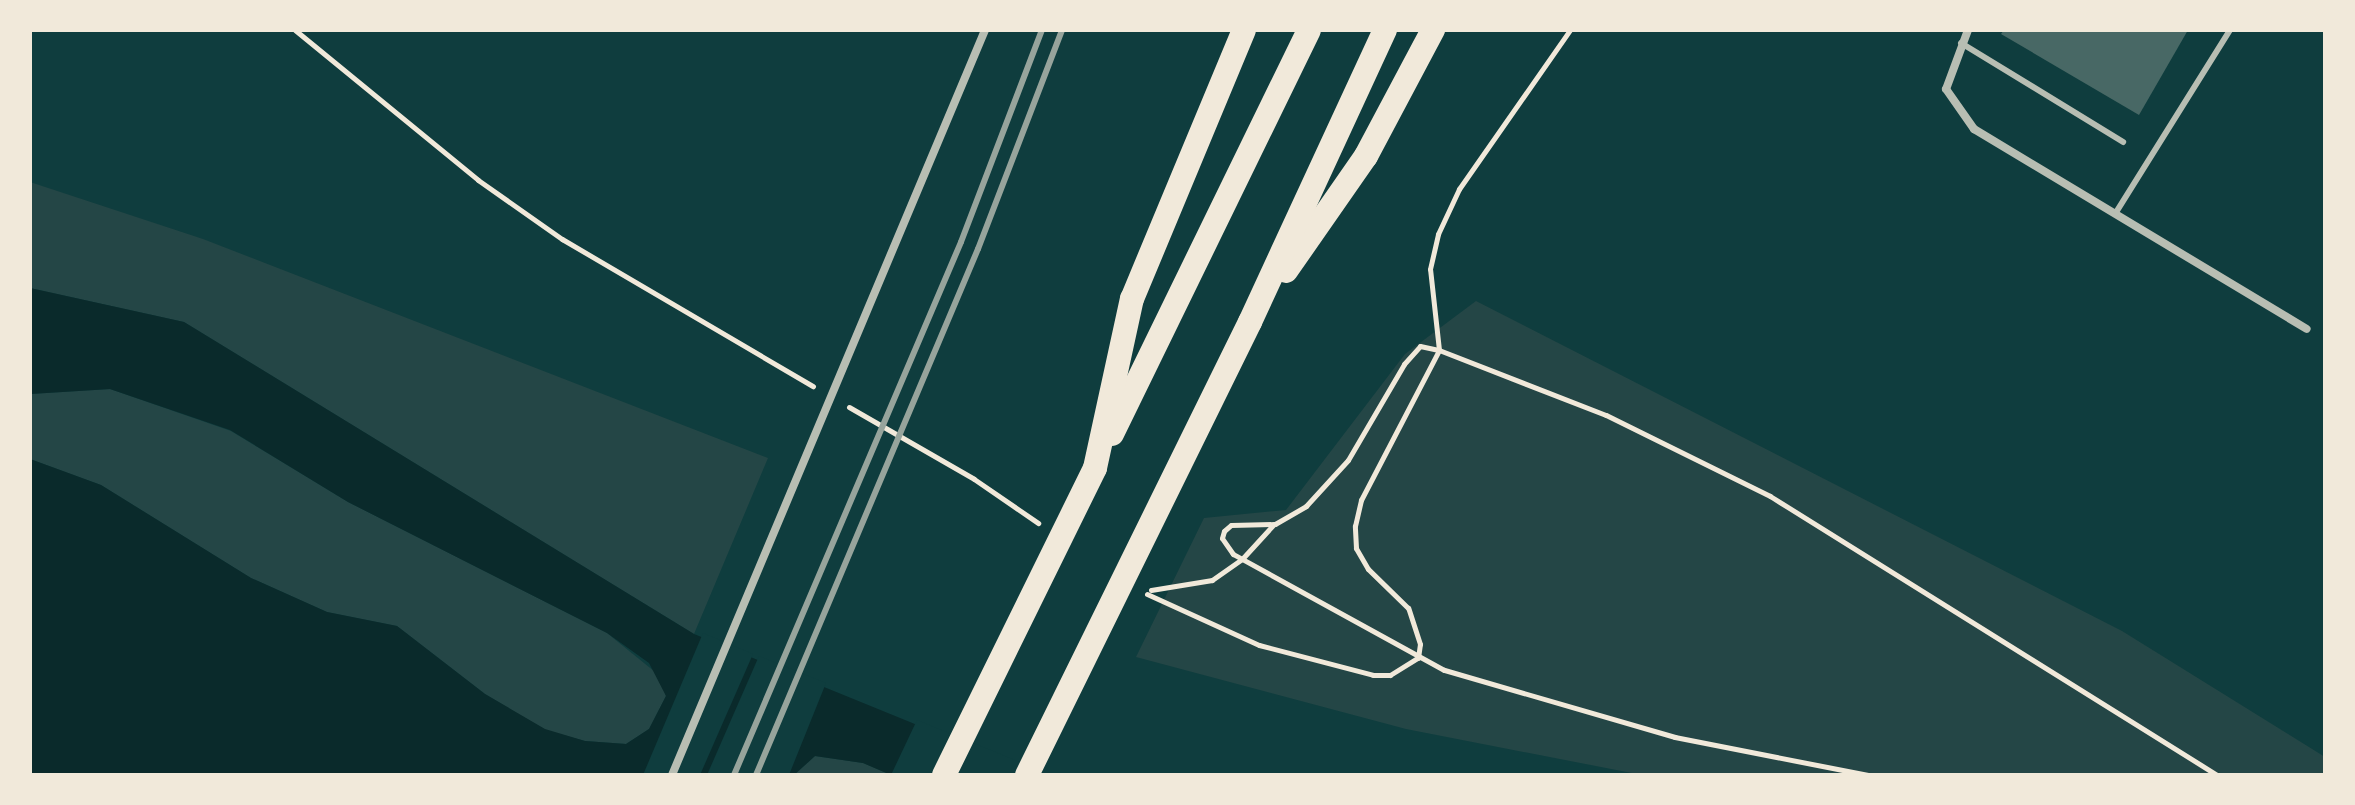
<!DOCTYPE html>
<html>
<head>
<meta charset="utf-8">
<style>
  body { margin:0 }
  #map { position:relative; width:2355px; height:805px; overflow:hidden; background:#0f3d3e; font-family:Overpass,sans-serif }
  div>[style] { position:absolute }
  [style*='--x'] { left:calc(var(--x)*1px); top:calc(var(--y)*1px); width:calc(var(--w)*1px); rotate:calc(var(--a)*1deg) }
  .green>* { inset:0; background:#244646 }
  .water>* { inset:0; background:#0a2a2b }
  .pier>* { inset:0; background:#0f3d3e }
  .building>* { inset:0; background:#486865 }
  .path>* { height:5px; margin:-2.5px; padding:0 2.5px; transform-origin:2.5px; border-radius:2.5px; background:#f1e9da }
  .service>* { height:6px; margin:-3px; padding:0 3px; transform-origin:3px; border-radius:3px; background:#b8beb3 }
  .minor>* { height:8px; margin:-4px; padding:0 4px; transform-origin:4px; border-radius:4px; background:#b8beb3 }
  .motorway>* { height:24px; margin:-12px; padding:0 12px; transform-origin:12px; border-radius:12px; background:#f1e9da }
  .rail>* { height:6px; margin:-3px; padding:0 3px; transform-origin:3px; border-radius:3px; background:#97a49c }
  span { translate:-50% -50%; white-space:nowrap; text-align:center; line-height:1.15; -webkit-text-stroke:6px #f1e9da; paint-order:stroke }
  .frame { position:absolute; inset:0; border:32px solid #f1e9da; pointer-events:none }
</style>
</head>
<body>
<div id="map">
  <div class="green">
    <div style="clip-path:polygon(30px 182px,203px 239px,768px 458px,694px 634px,184px 322px,30px 288px)"></div>
    <div style="clip-path:polygon(1476px 301px,2122px 631px,2325px 757px,2325px 775px,1642px 775px,1406px 729px,1136px 657px,1204px 518px,1286px 510px,1405px 354px)"></div>
    <div style="clip-path:polygon(110px 389px,231px 431px,348px 502px,607px 633px,660px 676px,666px 696px,649px 729px,626px 744px,585px 741px,545px 730px,485px 694px,397px 626px,327px 612px,251px 578px,101px 485px,30px 459px,30px 394px)"></div>
    <div style="clip-path:polygon(815px 756px,863px 763px,891px 775px,794px 775px)"></div>
  </div>
  <div class="water">
    <div style="clip-path:polygon(30px 288px,184px 322px,694px 634px,1040px 775px,891px 775px,863px 763px,815px 756px,794px 775px,30px 775px,30px 459px,101px 485px,251px 578px,327px 612px,397px 626px,485px 694px,545px 729px,585px 741px,626px 744px,649px 729px,666px 696px,649px 663px,607px 633px,348px 502px,230px 430px,110px 389px,30px 394px)"></div>
  </div>
  <div class="pier">
    <div style="clip-path:polygon(703px 633px,753px 654px,700px 775px,643px 775px)"></div>
    <div style="clip-path:polygon(759px 656px,826px 683px,789px 775px,707px 775px)"></div>
    <div style="clip-path:polygon(917px 720px,1042px 771px,1044px 775px,891px 775px)"></div>
  </div>
  <div class="building">
    <div style="clip-path:polygon(2004px 30px,2188px 30px,2139px 115px,2001px 34px)"></div>
  </div>
  <div class="path">
    <div style="--x:295;--y:30;--w:237;--a:39.3"></div>
    <div style="--x:478;--y:180;--w:103;--a:35.1"></div>
    <div style="--x:562;--y:239;--w:291;--a:30.4"></div>
    <div style="--x:1439;--y:350;--w:81;--a:-96.3"></div>
    <div style="--x:1430;--y:269;--w:36;--a:-77"></div>
    <div style="--x:1438;--y:234;--w:50;--a:-65"></div>
    <div style="--x:1459;--y:189;--w:194;--a:-55.1"></div>
    <div style="--x:849;--y:407;--w:144;--a:29.9"></div>
    <div style="--x:974;--y:479;--w:78;--a:34.5"></div>
    <div style="--x:1151;--y:590;--w:62;--a:-9.3"></div>
    <div style="--x:1212;--y:580;--w:37;--a:-35"></div>
    <div style="--x:1242;--y:559;--w:47;--a:-47.6"></div>
    <div style="--x:1147;--y:594;--w:123;--a:24.5"></div>
    <div style="--x:1259;--y:645;--w:118;--a:14.7"></div>
    <div style="--x:1373;--y:675;--w:17;--a:0"></div>
    <div style="--x:1390;--y:675;--w:32;--a:-32"></div>
    <div style="--x:1418;--y:658;--w:14;--a:-82"></div>
    <div style="--x:1420;--y:644;--w:38;--a:-108"></div>
    <div style="--x:1408;--y:608;--w:56;--a:-135.7"></div>
    <div style="--x:1368;--y:569;--w:24;--a:-120"></div>
    <div style="--x:1356;--y:548;--w:22;--a:-93"></div>
    <div style="--x:1355;--y:526;--w:27;--a:-77"></div>
    <div style="--x:1361;--y:500;--w:169;--a:-62.5"></div>
    <div style="--x:1868;--y:775;--w:197;--a:-168.9"></div>
    <div style="--x:1675;--y:737;--w:241;--a:-163.8"></div>
    <div style="--x:1444;--y:670;--w:241;--a:-151.2"></div>
    <div style="--x:1233;--y:554;--w:19;--a:-125"></div>
    <div style="--x:1222;--y:538;--w:7;--a:-74"></div>
    <div style="--x:1224;--y:531;--w:9;--a:-41"></div>
    <div style="--x:1231;--y:525;--w:44;--a:-1.3"></div>
    <div style="--x:1275;--y:524;--w:36;--a:-30"></div>
    <div style="--x:1306;--y:506;--w:62;--a:-47.6"></div>
    <div style="--x:1348;--y:460;--w:111;--a:-59.7"></div>
    <div style="--x:1404;--y:364;--w:24;--a:-48"></div>
    <div style="--x:1420;--y:346;--w:19;--a:12"></div>
    <div style="--x:1439;--y:350;--w:179;--a:21.3"></div>
    <div style="--x:1606;--y:415;--w:183;--a:26.3"></div>
    <div style="--x:1770;--y:496;--w:527;--a:31.97"></div>
  </div>
  <div class="service">
    <div style="--x:1961;--y:43;--w:190;--a:31.4"></div>
    <div style="--x:2115;--y:214;--w:217;--a:-58"></div>
  </div>
  <div class="minor">
    <div style="--x:1968;--y:30;--w:63;--a:110.4"></div>
    <div style="--x:1946;--y:89;--w:49;--a:55"></div>
    <div style="--x:1974;--y:129;--w:388;--a:31"></div>
    <div style="--x:672;--y:775;--w:808;--a:-67.21"></div>
  </div>
  <div class="motorway">
    <div style="--x:1286;--y:271;--w:140;--a:-55.2"></div>
    <div style="--x:1366;--y:156;--w:143;--a:-62"></div>
    <div style="--x:1112;--y:434;--w:449;--a:-64"></div>
    <div style="--x:944;--y:775;--w:342;--a:-63.8"></div>
    <div style="--x:1095;--y:468;--w:173;--a:-77.7"></div>
    <div style="--x:1132;--y:299;--w:291;--a:-67.4"></div>
    <div style="--x:1027;--y:775;--w:505;--a:-63.79"></div>
    <div style="--x:1250;--y:322;--w:322;--a:-65.2"></div>
  </div>
  <div class="rail">
    <div style="--x:734;--y:775;--w:579;--a:-66.93"></div>
    <div style="--x:961;--y:242;--w:227;--a:-69.1"></div>
    <div style="--x:756;--y:775;--w:571;--a:-67.12"></div>
    <div style="--x:978;--y:249;--w:235;--a:-69"></div>
  </div>
  <div class="frame"></div>
</div>
</body>
</html>
